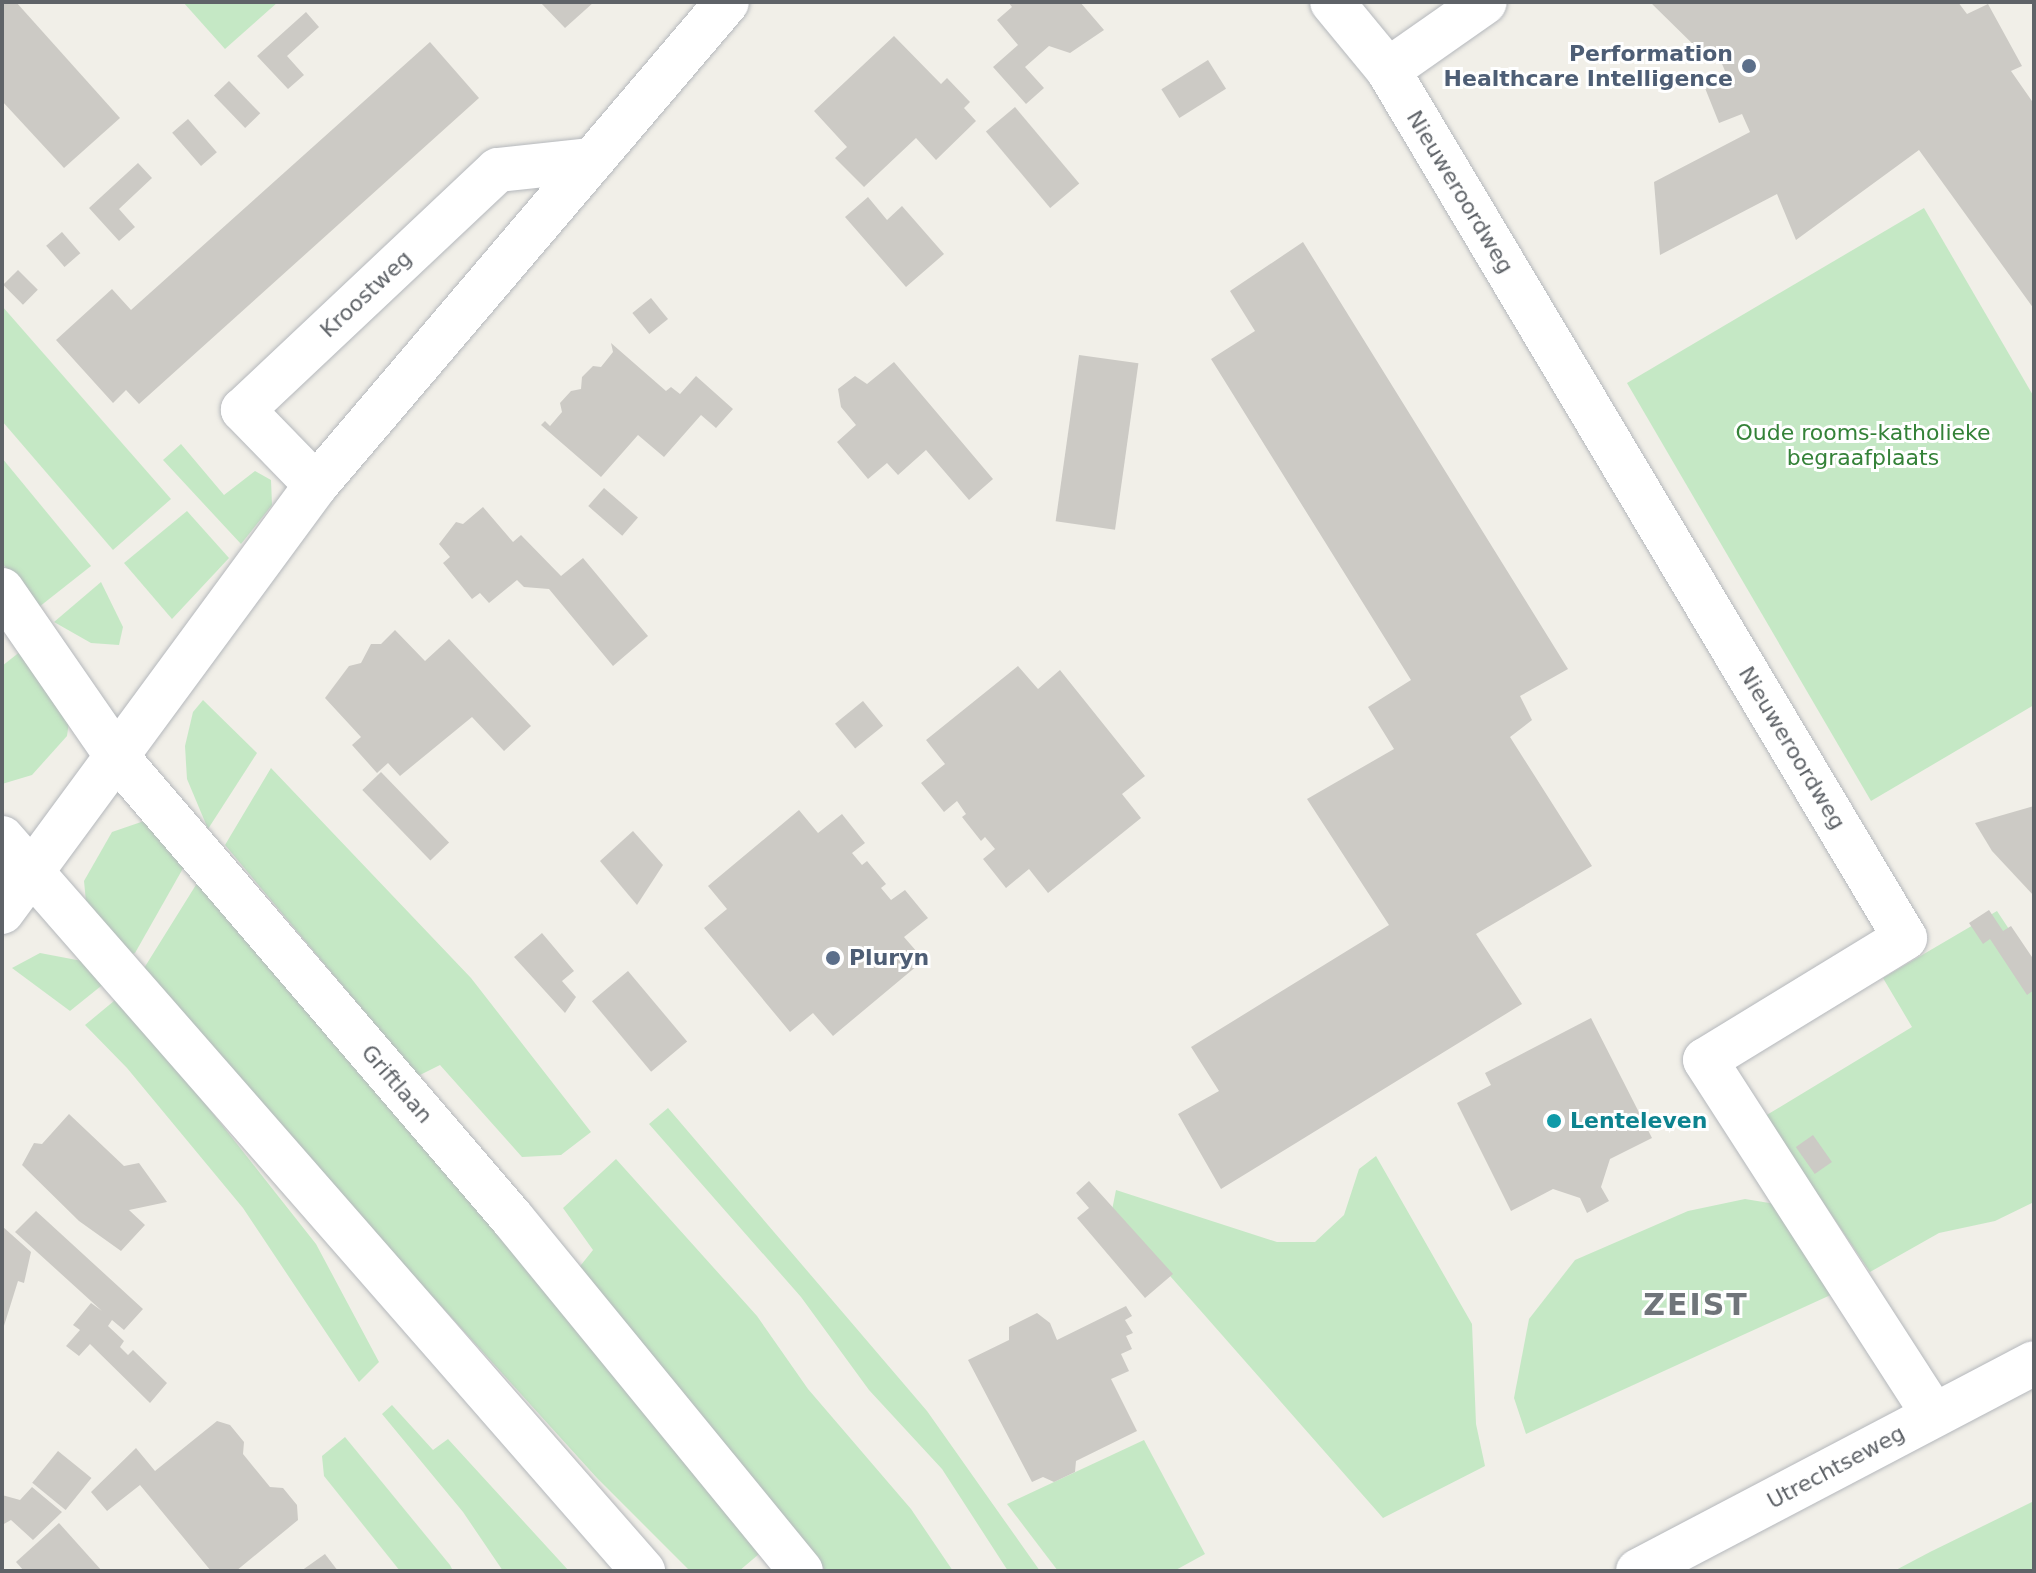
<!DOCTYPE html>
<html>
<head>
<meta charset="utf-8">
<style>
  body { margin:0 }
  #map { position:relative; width:2036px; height:1573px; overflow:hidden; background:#f1efe8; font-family:"DejaVu Sans",sans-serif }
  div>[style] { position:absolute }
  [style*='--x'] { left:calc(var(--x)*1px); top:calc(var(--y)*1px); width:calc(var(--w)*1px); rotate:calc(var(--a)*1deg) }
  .green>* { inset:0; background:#c5e8c5 }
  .building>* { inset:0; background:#cccac5; transform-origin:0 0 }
  .roads { filter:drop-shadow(0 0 2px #b5b8bc) drop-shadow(0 0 2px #b5b8bc) }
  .street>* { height:44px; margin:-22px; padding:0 22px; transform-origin:22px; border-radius:22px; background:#fff }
  .secondary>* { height:44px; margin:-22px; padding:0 22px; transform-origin:22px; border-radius:22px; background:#fff }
  .dots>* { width:22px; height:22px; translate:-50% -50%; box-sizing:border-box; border:4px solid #fff; border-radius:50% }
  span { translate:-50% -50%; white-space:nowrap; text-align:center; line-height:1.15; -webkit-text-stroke:6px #fff; paint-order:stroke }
  .service-label { font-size:22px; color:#4e5e75; font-weight:700 }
  .right { translate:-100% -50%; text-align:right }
  .left { translate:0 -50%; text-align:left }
  .street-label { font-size:22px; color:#5f6368 }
  .park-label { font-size:22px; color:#348238 }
  .culture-label { font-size:22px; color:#0d838f; font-weight:700 }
  .district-label { font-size:30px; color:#70757a; font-weight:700; letter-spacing:2px }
  .frame { position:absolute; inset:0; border:4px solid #5f6368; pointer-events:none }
</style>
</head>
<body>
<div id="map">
  <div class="green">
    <div style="clip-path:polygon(183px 2px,278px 2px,225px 49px)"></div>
    <div style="clip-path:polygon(1924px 208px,2034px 397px,2034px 705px,1871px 801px,1627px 383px)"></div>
    <div style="clip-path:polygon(2px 306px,171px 499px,113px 550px,2px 421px)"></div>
    <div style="clip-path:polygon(181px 444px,224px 495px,255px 471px,271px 480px,272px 505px,241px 544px,163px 460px)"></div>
    <div style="clip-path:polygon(2px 458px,91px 566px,39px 607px,2px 563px)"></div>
    <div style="clip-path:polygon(187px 511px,229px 558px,172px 619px,124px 563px)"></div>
    <div style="clip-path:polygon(101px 582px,123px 627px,119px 645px,91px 643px,54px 622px)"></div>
    <div style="clip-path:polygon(21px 651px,69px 722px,67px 736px,32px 775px,2px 784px,2px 666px)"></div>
    <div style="clip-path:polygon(203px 700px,257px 753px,208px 829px,187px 779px,185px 746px,193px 712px)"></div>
    <div style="clip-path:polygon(271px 768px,471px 978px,591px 1132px,561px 1155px,522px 1157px,440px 1065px,418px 1076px,225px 845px)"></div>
    <div style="clip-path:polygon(147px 820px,190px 856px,135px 953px,128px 956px,86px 902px,84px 881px,112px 832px)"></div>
    <div style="clip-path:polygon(204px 872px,765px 1549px,739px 1571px,690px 1571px,597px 1478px,433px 1297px,338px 1220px,141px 973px)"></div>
    <div style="clip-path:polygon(1997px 911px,2034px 967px,2034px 1202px,1995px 1221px,1939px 1233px,1870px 1272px,1765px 1116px,1912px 1027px,1883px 978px)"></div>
    <div style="clip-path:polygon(40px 953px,82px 961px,106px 982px,70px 1011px,12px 968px)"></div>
    <div style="clip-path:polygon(120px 996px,316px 1244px,379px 1362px,359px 1382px,243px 1208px,127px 1068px,85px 1025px)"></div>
    <div style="clip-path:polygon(668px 1108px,927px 1411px,1040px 1571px,1008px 1571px,942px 1469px,869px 1390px,801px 1297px,649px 1124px)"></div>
    <div style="clip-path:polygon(1376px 1156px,1472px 1324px,1476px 1424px,1485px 1466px,1383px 1518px,1112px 1210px,1116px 1190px,1277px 1242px,1315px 1242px,1344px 1215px,1359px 1169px)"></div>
    <div style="clip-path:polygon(616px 1159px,757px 1316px,808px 1389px,911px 1509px,953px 1571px,826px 1571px,577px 1270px,593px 1250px,563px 1208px)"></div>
    <div style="clip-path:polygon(1745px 1199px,1781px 1205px,1835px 1293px,1526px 1434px,1514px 1398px,1529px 1319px,1575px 1260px,1688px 1211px)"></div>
    <div style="clip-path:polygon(392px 1405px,433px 1450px,448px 1439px,569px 1571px,503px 1571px,463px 1512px,382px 1414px)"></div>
    <div style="clip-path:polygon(345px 1437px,450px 1565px,453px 1571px,400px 1571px,324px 1476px,322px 1456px)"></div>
    <div style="clip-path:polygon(1144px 1440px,1205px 1554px,1174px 1571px,1058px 1571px,1007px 1504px)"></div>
    <div style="clip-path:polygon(2034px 1501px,2034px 1571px,1894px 1571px,1930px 1552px)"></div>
  </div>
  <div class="building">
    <div style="clip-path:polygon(2px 2px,16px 2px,120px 118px,64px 168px,2px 101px)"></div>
    <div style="clip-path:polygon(540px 2px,594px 2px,565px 28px)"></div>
    <div style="clip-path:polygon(1008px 2px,1080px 2px,1104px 30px,1070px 53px,1049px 46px,1025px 67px,1044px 88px,1026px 104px,993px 67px,1018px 45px,997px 20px,1012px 7px)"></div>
    <div style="clip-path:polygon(1650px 2px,1958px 2px,1967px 14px,1988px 4px,2022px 66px,2011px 71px,2034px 104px,2034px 309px,1919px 150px,1796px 240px,1777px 194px,1660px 255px,1654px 182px,1750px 132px,1742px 114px,1719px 123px,1705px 88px,1728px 78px,1717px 52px,1705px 56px)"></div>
    <div style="clip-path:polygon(306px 12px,319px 27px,287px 56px,304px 75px,288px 89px,257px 56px)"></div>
    <div style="clip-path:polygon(894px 36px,941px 84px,947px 78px,970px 102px,964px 108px,976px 121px,936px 160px,916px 138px,864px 187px,835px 158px,847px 147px,814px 111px)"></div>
    <div style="clip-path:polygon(430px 42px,479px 98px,139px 404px,126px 390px,113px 403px,56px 340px,112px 289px,131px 310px)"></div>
    <div style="left:1208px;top:60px;width:34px;height:55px;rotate:58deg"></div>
    <div style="left:229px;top:81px;width:45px;height:21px;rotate:46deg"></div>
    <div style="left:1015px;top:107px;width:100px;height:38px;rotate:50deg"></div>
    <div style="left:188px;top:119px;width:44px;height:21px;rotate:49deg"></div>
    <div style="clip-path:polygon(138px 163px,152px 178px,119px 209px,135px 227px,119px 241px,89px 208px)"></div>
    <div style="clip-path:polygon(868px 197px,887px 220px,902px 206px,944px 254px,906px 287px,845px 217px)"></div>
    <div style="left:62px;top:232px;width:28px;height:21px;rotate:49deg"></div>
    <div style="clip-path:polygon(1303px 242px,1568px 669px,1520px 696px,1532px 720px,1510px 737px,1592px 866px,1476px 934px,1522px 1004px,1221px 1189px,1178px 1114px,1219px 1091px,1191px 1047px,1389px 925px,1307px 799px,1394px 749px,1368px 707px,1411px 680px,1211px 359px,1255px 331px,1230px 291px)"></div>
    <div style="left:18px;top:270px;width:28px;height:21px;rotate:45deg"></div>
    <div style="left:651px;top:298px;width:27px;height:24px;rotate:51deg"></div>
    <div style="clip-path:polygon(611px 343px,666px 391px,671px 387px,680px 394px,696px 376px,733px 409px,716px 428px,701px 415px,664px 457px,638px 435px,601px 477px,541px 425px,545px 421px,550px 426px,562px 412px,560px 403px,571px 391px,581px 389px,582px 377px,593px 366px,601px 367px,613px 352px)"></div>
    <div style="left:1079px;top:355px;width:60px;height:168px;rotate:8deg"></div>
    <div style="clip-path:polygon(894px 362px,993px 479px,969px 500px,926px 450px,898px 475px,887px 463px,868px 479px,837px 442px,856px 425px,841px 407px,838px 389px,855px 376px,867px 384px)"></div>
    <div style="left:604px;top:488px;width:45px;height:24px;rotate:41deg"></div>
    <div style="clip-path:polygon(483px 507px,513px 542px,521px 535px,561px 576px,583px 558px,648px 636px,613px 666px,549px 589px,524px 587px,517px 580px,489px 603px,480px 593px,472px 599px,443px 563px,450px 557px,439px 544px,456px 522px,463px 524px)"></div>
    <div style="clip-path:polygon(395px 630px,425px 661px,449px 639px,531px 726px,504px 751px,472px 717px,400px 776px,388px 763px,377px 773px,352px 745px,361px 737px,325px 698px,349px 666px,361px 663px,371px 644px,381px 644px)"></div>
    <div style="clip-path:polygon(1018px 666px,1038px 689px,1060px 670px,1145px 776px,1122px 794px,1141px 818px,1048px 893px,1029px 869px,1006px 888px,983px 859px,995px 849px,985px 837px,981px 841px,962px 817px,966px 814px,957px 801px,944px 812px,921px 783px,945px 764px,926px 740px)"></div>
    <div style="left:863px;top:701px;width:32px;height:36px;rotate:51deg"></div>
    <div style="left:381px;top:772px;width:98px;height:26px;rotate:46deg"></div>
    <div style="clip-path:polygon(2034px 806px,2034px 896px,1992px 851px,1975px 823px)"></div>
    <div style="clip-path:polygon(799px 810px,818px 833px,842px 814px,865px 843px,852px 853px,862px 865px,867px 861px,886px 884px,881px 888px,891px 900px,905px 890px,928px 918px,904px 937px,924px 960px,833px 1036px,813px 1013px,790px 1032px,704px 928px,727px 909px,708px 886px)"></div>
    <div style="clip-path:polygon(633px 831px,663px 865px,637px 905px,600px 861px)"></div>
    <div style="clip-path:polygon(1989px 910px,2003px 931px,2011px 926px,2034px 960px,2034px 990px,2027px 995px,1990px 939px,1983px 944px,1969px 923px)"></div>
    <div style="clip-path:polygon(542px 933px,574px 971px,562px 981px,576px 997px,565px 1013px,514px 957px)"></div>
    <div style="left:628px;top:971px;width:92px;height:47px;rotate:50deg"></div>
    <div style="clip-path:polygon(1591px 1018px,1652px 1138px,1610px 1159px,1601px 1187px,1609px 1201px,1587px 1213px,1580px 1198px,1553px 1189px,1511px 1211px,1457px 1103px,1491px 1085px,1485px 1073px)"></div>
    <div style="clip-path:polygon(69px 1114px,124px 1166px,139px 1163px,167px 1202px,129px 1210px,145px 1225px,121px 1251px,79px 1221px,22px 1165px,34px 1143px,42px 1144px)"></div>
    <div style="left:1813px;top:1135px;width:33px;height:21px;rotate:55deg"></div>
    <div style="clip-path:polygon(1089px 1181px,1173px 1274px,1145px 1298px,1077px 1218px,1089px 1208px,1076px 1193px)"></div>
    <div style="clip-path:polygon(36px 1211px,143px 1309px,124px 1330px,112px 1320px,108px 1326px,124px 1341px,120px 1347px,128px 1355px,133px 1350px,167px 1383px,150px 1403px,90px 1344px,79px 1356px,66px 1346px,80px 1330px,73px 1325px,91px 1303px,102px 1311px,15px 1232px)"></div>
    <div style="clip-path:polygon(2px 1226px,31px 1252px,24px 1283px,18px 1281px,3px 1329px)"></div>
    <div style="clip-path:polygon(1126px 1306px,1132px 1316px,1125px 1320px,1133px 1333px,1126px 1336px,1132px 1349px,1121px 1354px,1129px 1371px,1111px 1379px,1137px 1431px,1076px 1461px,1075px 1472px,1054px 1482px,1043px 1477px,1032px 1482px,968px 1360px,1009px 1340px,1009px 1327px,1037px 1313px,1050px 1323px,1057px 1340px)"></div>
    <div style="clip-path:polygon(217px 1421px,230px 1425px,244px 1442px,243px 1454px,270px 1487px,283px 1488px,297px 1505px,298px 1520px,236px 1571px,211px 1571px,140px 1485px,107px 1511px,91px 1492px,136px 1448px,155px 1471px)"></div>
    <div style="left:58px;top:1451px;width:43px;height:41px;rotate:39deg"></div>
    <div style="clip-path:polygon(32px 1487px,62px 1512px,33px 1540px,11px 1520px,2px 1525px,2px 1495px,20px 1500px)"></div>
    <div style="clip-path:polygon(59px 1523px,102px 1571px,24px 1571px,16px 1562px)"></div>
    <div style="clip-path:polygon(325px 1554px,338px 1571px,301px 1571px)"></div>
  </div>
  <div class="roads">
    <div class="street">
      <div style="--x:1332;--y:2;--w:88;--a:50.5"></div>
      <div style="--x:1388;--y:70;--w:1010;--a:59.22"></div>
      <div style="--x:1905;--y:938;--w:234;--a:148.6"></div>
      <div style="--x:1705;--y:1060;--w:422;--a:57.2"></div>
      <div style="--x:1388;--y:70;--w:118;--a:-35"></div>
      <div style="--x:316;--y:485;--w:105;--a:-134.2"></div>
      <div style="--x:243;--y:410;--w:350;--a:-43.3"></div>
      <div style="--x:498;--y:170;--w:93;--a:-6.2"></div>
      <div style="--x:2;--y:912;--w:530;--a:-53.67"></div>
      <div style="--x:316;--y:485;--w:634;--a:-49.6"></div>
    </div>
    <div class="secondary">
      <div style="--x:2;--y:590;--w:203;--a:55.4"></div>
      <div style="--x:117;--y:757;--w:607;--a:49.41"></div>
      <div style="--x:512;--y:1218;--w:456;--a:50.7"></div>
      <div style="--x:2;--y:838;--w:974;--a:48.83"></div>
      <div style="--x:1638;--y:1571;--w:447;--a:-27.7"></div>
    </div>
  </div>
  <div class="dots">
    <div style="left:1749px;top:66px;background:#5c6f8a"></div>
    <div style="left:833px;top:958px;background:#5c6f8a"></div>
    <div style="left:1554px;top:1121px;background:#0f9aa8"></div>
  </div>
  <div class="service-label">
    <span class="right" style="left:1733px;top:66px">Performation<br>Healthcare Intelligence</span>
    <span class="left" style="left:849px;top:958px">Pluryn</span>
  </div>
  <div class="street-label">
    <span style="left:1460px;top:192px;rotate:59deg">Nieuweroordweg</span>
    <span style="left:366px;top:294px;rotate:-43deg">Kroostweg</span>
    <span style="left:1792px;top:748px;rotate:59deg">Nieuweroordweg</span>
    <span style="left:397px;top:1084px;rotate:49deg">Griftlaan</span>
    <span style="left:1836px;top:1467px;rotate:-28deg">Utrechtseweg</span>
  </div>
  <div class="park-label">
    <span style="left:1863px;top:445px">Oude rooms-katholieke<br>begraafplaats</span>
  </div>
  <div class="culture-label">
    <span class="left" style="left:1570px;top:1121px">Lenteleven</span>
  </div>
  <div class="district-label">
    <span style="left:1696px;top:1305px">ZEIST</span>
  </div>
  <div class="frame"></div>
</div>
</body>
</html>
